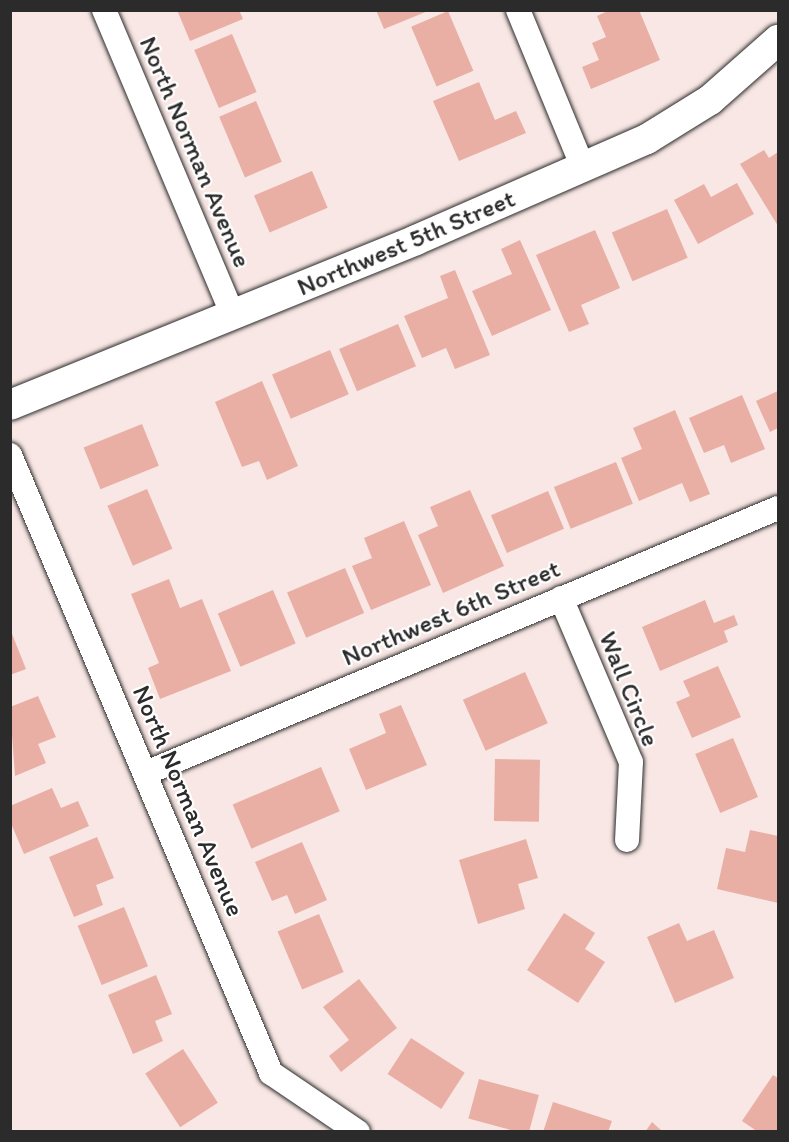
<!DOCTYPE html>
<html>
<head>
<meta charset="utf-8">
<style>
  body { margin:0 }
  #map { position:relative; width:789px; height:1142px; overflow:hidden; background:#f8e7e4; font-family:Itim,sans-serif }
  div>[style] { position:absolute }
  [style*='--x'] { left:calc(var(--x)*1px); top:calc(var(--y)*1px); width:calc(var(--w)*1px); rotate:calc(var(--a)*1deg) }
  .building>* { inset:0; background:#e9afa5; transform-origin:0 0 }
  .roads { filter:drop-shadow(0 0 2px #2b2b2b) drop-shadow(0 0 2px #2b2b2b) }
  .minor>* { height:24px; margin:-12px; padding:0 12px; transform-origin:12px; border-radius:12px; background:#fff }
  .tertiary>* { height:30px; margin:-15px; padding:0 15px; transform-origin:15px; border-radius:15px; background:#fff }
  span { translate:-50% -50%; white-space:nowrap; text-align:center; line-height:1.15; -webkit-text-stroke:4.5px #fff; paint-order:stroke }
  .street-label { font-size:26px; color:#2b2b2b }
  .frame { position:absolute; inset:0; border:12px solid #2b2b2b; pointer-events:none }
</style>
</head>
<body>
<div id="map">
  <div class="building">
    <div style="clip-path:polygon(177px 10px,239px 10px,243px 19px,190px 41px)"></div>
    <div style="clip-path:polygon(376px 10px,428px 10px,428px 11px,384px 29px)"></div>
    <div style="clip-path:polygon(610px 10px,639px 10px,660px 60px,591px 89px,582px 67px,599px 60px,592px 43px,606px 37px,597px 16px)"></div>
    <div style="left:448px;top:11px;width:65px;height:40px;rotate:67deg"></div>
    <div style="left:232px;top:34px;width:63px;height:41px;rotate:67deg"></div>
    <div style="clip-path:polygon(479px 82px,495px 120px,516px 111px,526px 133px,459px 161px,433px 101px)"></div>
    <div style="left:256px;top:101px;width:66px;height:40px;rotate:67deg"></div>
    <div style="clip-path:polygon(764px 150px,769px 158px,778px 152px,778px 226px,740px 164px)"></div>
    <div style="left:312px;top:171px;width:40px;height:63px;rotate:67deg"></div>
    <div style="clip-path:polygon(737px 183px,754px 214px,698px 244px,674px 200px,704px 184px,711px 197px)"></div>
    <div style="left:667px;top:209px;width:53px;height:60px;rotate:67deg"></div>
    <div style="clip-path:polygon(595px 230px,620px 288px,581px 305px,589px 324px,569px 332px,536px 255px)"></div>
    <div style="clip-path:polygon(520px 240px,551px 310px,492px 336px,472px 291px,512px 274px,501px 249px)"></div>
    <div style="clip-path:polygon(455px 270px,490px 355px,455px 369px,446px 348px,422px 358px,404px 316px,448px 298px,440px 276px)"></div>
    <div style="left:398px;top:324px;width:46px;height:64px;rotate:67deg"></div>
    <div style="left:330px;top:350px;width:48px;height:63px;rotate:67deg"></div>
    <div style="clip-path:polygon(262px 381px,298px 466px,267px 480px,259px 461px,242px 467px,215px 402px)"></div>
    <div style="clip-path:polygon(778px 391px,778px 428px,770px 432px,756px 401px)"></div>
    <div style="clip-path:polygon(742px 395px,765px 449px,731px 463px,724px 445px,704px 453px,689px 418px)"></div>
    <div style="clip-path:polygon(675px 410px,710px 494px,690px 502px,682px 483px,639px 501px,621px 458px,642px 449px,633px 428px)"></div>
    <div style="left:142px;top:424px;width:45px;height:63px;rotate:68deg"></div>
    <div style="left:616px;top:462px;width:45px;height:67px;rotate:68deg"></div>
    <div style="left:147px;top:489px;width:65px;height:43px;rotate:67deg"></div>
    <div style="clip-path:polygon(470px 490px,504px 566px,443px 593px,418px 535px,438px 526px,430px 507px)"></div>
    <div style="left:548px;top:491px;width:41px;height:62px;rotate:67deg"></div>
    <div style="clip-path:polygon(404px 521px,431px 585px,371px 610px,352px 566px,372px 558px,364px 538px)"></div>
    <div style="left:345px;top:568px;width:49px;height:63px;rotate:67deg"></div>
    <div style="clip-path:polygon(169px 579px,180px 608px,202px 599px,231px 671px,160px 699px,148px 668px,159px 663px,131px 594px)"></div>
    <div style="left:273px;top:590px;width:58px;height:60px;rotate:67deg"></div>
    <div style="clip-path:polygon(705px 600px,714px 623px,734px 615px,738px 625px,724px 631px,728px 642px,660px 671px,642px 627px)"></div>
    <div style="clip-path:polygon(10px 629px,26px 669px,10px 675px)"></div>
    <div style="clip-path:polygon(718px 666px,741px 717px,692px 738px,676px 702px,690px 696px,683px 681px)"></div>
    <div style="left:525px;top:672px;width:56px;height:68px;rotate:66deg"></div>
    <div style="clip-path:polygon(38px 696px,56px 737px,38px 744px,46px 763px,15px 776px,10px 707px)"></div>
    <div style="clip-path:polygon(401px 705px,427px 765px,366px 790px,349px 749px,386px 733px,379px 714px)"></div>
    <div style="left:733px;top:738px;width:64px;height:41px;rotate:67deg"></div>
    <div style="left:495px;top:759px;width:45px;height:62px;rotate:1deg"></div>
    <div style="left:321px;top:767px;width:48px;height:96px;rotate:67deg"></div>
    <div style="clip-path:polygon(52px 788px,61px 808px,78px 801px,89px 826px,24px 854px,10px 821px,10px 806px)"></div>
    <div style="clip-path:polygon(750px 830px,778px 836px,778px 903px,717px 889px,726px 848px,745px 852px)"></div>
    <div style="clip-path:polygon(97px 837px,114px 878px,96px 885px,103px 905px,74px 917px,49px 857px)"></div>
    <div style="clip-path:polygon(526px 839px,538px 878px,518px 884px,525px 909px,478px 924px,459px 860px)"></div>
    <div style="clip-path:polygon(302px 842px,327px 900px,295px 914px,287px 895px,272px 901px,255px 862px)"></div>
    <div style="left:124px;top:907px;width:64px;height:50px;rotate:68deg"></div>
    <div style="clip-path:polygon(564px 913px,595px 933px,585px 949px,605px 962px,578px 1003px,527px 970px)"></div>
    <div style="left:319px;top:914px;width:63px;height:45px;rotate:67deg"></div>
    <div style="clip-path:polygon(679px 923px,687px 941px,714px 930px,734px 978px,675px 1003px,647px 937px)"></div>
    <div style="clip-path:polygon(156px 975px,172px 1014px,155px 1021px,163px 1041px,133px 1054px,108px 995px)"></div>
    <div style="clip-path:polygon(359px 979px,397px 1028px,341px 1072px,329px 1056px,349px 1040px,323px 1007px)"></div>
    <div style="left:411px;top:1038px;width:64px;height:43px;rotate:33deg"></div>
    <div style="left:183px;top:1049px;width:64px;height:45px;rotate:57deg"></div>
    <div style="clip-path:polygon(773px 1075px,778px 1078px,778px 1132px,758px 1132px,742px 1121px)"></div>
    <div style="left:479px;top:1079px;width:62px;height:41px;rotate:15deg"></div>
    <div style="clip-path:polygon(553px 1102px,612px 1121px,608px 1132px,543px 1132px)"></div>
    <div style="clip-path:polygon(652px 1122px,663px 1132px,645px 1132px)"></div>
  </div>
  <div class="roads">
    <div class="minor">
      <div style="--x:104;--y:10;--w:331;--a:67.1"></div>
      <div style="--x:518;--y:10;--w:171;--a:67.6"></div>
      <div style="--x:10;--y:455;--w:671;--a:67.1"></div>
      <div style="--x:271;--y:1073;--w:105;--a:34.1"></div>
      <div style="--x:561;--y:598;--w:178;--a:66.9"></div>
      <div style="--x:631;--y:762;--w:78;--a:92.9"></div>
      <div style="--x:146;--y:773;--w:685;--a:-22.75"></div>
    </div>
    <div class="tertiary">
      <div style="--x:10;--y:405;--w:438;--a:-22.1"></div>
      <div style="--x:416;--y:240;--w:252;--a:-23.6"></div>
      <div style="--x:647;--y:139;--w:74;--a:-31.8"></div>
      <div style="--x:710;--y:100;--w:91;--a:-41.4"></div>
    </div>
  </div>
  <div class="street-label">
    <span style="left:195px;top:152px;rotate:67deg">North Norman Avenue</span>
    <span style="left:406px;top:243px;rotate:-23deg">Northwest 5th Street</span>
    <span style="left:451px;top:613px;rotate:-23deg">Northwest 6th Street</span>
    <span style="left:629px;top:689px;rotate:68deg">Wall Circle</span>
    <span style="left:188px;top:801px;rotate:67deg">North Norman Avenue</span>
  </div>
  <div class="frame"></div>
</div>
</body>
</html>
